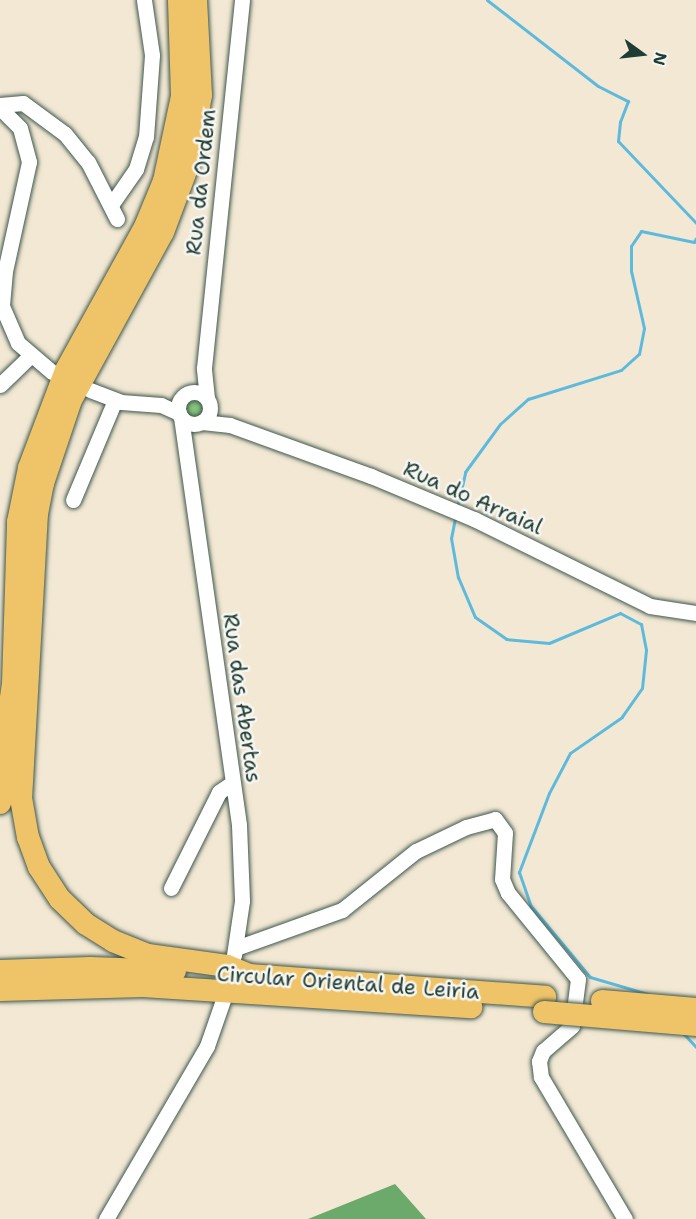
<!DOCTYPE html>
<html>
<head>
<meta charset="utf-8">
<style>
  body { margin:0 }
  #map { position:relative; width:696px; height:1219px; overflow:hidden; background:#f2e8d4; font-family:"Shantell Sans",sans-serif }
  div>[style] { position:absolute }
  [style*='--x'] { left:calc(var(--x)*1px); top:calc(var(--y)*1px); width:calc(var(--w)*1px); rotate:calc(var(--a)*1deg) }
  .green>* { inset:0; background:#86c57c }
  .round { border-radius:50% }
  .forest>* { inset:0; background:#6caa6c }
  .stream>* { height:3px; margin:-1.5px; padding:0 1.5px; transform-origin:1.5px; border-radius:1.5px; background:#5ebadc }
  .roads { filter:drop-shadow(0 0 2px #3f574c) drop-shadow(0 0 2px #3f574c) }
  .minor>* { height:15px; margin:-7.5px; padding:0 7.5px; transform-origin:7.5px; border-radius:7.5px; background:#fff }
  .minor>.ring { margin:-7.5px; padding:0; box-sizing:content-box; background:none; border:15px solid #fff; border-radius:50% }
  .highway>* { height:22px; margin:-11px; padding:0 11px; transform-origin:11px; border-radius:11px; background:#efc469 }
  .bridges { filter:drop-shadow(0 0 2px #3f574c) drop-shadow(0 0 2px #3f574c) }
  .highway-bridge>* { height:22px; margin:-11px; padding:0 11px; transform-origin:11px; border-radius:11px; background:#efc469 }
  span { translate:-50% -50%; white-space:nowrap; text-align:center; line-height:1.15; -webkit-text-stroke:5px #f6f6f2; paint-order:stroke }
  .street-label { font-size:21px; color:#1f3d34 }
  .north { position:absolute; left:612px; top:24px; width:60px; height:60px; -webkit-text-stroke:4px #f6f6f2; paint-order:stroke; rotate:105deg; font-size:16px; font-weight:700; line-height:24px; text-align:center; color:#1f3d34 }
  .north::after { content:''; display:block; margin:auto; width:21px; height:27px; background:#1f3d34; clip-path:polygon(50% 0,100% 100%,50% 72%,0 100%) }
</style>
</head>
<body>
<div id="map">
  <div class="green">
    <div class="round" style="left:185px;top:399px;width:18px;height:18px"></div>
  </div>
  <div class="forest">
    <div style="clip-path:polygon(395px 1184px,426px 1219px,307px 1219px,308px 1219px)"></div>
  </div>
  <div class="stream">
    <div style="--x:487;--y:0;--w:140;--a:37.8"></div>
    <div style="--x:598;--y:86;--w:34;--a:27"></div>
    <div style="--x:628;--y:101;--w:22;--a:111"></div>
    <div style="--x:620;--y:122;--w:19;--a:96"></div>
    <div style="--x:618;--y:141;--w:113;--a:46.4"></div>
    <div style="--x:457;--y:508;--w:37;--a:-77"></div>
    <div style="--x:465;--y:472;--w:59;--a:-53.9"></div>
    <div style="--x:500;--y:424;--w:38;--a:-42"></div>
    <div style="--x:528;--y:399;--w:97;--a:-17.3"></div>
    <div style="--x:621;--y:370;--w:24;--a:-42"></div>
    <div style="--x:639;--y:354;--w:26;--a:-79"></div>
    <div style="--x:644;--y:328;--w:58;--a:-102.8"></div>
    <div style="--x:631;--y:271;--w:25;--a:-90"></div>
    <div style="--x:631;--y:246;--w:18;--a:-56"></div>
    <div style="--x:641;--y:231;--w:54;--a:11.7"></div>
    <div style="--x:694;--y:242;--w:4;--a:-63"></div>
    <div style="--x:455;--y:518;--w:20;--a:101"></div>
    <div style="--x:451;--y:538;--w:40;--a:80"></div>
    <div style="--x:458;--y:577;--w:43;--a:67"></div>
    <div style="--x:475;--y:617;--w:38;--a:35"></div>
    <div style="--x:506;--y:639;--w:43;--a:5.3"></div>
    <div style="--x:549;--y:643;--w:77;--a:-22.9"></div>
    <div style="--x:620;--y:613;--w:24;--a:28"></div>
    <div style="--x:641;--y:624;--w:26;--a:79"></div>
    <div style="--x:646;--y:650;--w:38;--a:96"></div>
    <div style="--x:642;--y:688;--w:35;--a:125"></div>
    <div style="--x:622;--y:717;--w:63;--a:145.3"></div>
    <div style="--x:570;--y:753;--w:45;--a:117.7"></div>
    <div style="--x:549;--y:793;--w:85;--a:110.8"></div>
    <div style="--x:519;--y:872;--w:36;--a:71"></div>
    <div style="--x:531;--y:906;--w:92;--a:50.3"></div>
    <div style="--x:590;--y:977;--w:60;--a:16.3"></div>
    <div style="--x:683;--y:1033;--w:19;--a:47"></div>
  </div>
  <div class="roads">
    <div class="minor">
      <div style="--x:0;--y:105;--w:23;--a:-5"></div>
      <div style="--x:23;--y:103;--w:52;--a:36.4"></div>
      <div style="--x:65;--y:134;--w:36;--a:51"></div>
      <div style="--x:88;--y:162;--w:64;--a:63"></div>
      <div style="--x:0;--y:108;--w:28;--a:45"></div>
      <div style="--x:20;--y:128;--w:35;--a:75"></div>
      <div style="--x:29;--y:162;--w:112;--a:102.4"></div>
      <div style="--x:5;--y:271;--w:35;--a:95"></div>
      <div style="--x:2;--y:306;--w:40;--a:66.6"></div>
      <div style="--x:18;--y:343;--w:45;--a:40.5"></div>
      <div style="--x:111;--y:205;--w:44;--a:-55.2"></div>
      <div style="--x:136;--y:169;--w:34;--a:-73"></div>
      <div style="--x:146;--y:137;--w:82;--a:-85.8"></div>
      <div style="--x:152;--y:55;--w:56;--a:-98.3"></div>
      <div style="--x:0;--y:385;--w:42;--a:-44"></div>
      <div style="--x:90;--y:390;--w:33;--a:21"></div>
      <div style="--x:121;--y:402;--w:40;--a:4.3"></div>
      <div style="--x:161;--y:405;--w:20;--a:24"></div>
      <div class="ring" style="left:178px;top:392px;width:17px;height:17px"></div>
      <div style="--x:207;--y:398;--w:30;--a:-96"></div>
      <div style="--x:204;--y:368;--w:370;--a:-84.1"></div>
      <div style="--x:181;--y:417;--w:412;--a:81.9"></div>
      <div style="--x:239;--y:825;--w:76;--a:87.7"></div>
      <div style="--x:242;--y:901;--w:55;--a:98.4"></div>
      <div style="--x:202;--y:422;--w:28;--a:6"></div>
      <div style="--x:230;--y:425;--w:150;--a:19.9"></div>
      <div style="--x:371;--y:476;--w:112;--a:22.7"></div>
      <div style="--x:474;--y:519;--w:196;--a:26.3"></div>
      <div style="--x:650;--y:606;--w:47;--a:8.7"></div>
      <div style="--x:73;--y:500;--w:108;--a:-67.2"></div>
      <div style="--x:171;--y:888;--w:107;--a:-63.4"></div>
      <div style="--x:219;--y:792;--w:16;--a:-35"></div>
      <div style="--x:236;--y:948;--w:113;--a:-19.7"></div>
      <div style="--x:342;--y:910;--w:95;--a:-38.6"></div>
      <div style="--x:416;--y:851;--w:55;--a:-25.6"></div>
      <div style="--x:466;--y:827;--w:30;--a:-15"></div>
      <div style="--x:495;--y:819;--w:17;--a:54"></div>
      <div style="--x:505;--y:833;--w:46;--a:93.7"></div>
      <div style="--x:502;--y:879;--w:15;--a:67"></div>
      <div style="--x:508;--y:893;--w:111;--a:50.9"></div>
      <div style="--x:578;--y:979;--w:47;--a:97.3"></div>
      <div style="--x:572;--y:1026;--w:38;--a:139"></div>
      <div style="--x:543;--y:1051;--w:11;--a:112"></div>
      <div style="--x:539;--y:1061;--w:16;--a:83"></div>
      <div style="--x:541;--y:1077;--w:165;--a:59.4"></div>
      <div style="--x:106;--y:1219;--w:200;--a:-59.7"></div>
      <div style="--x:207;--y:1046;--w:49;--a:-70.8"></div>
    </div>
    <div class="highway">
      <div style="--x:196;--y:0;--w:95;--a:87"></div>
      <div style="--x:201;--y:95;--w:69;--a:100"></div>
      <div style="--x:189;--y:163;--w:74;--a:110.6"></div>
      <div style="--x:163;--y:232;--w:192;--a:118.7"></div>
      <div style="--x:71;--y:400;--w:88;--a:108.6"></div>
      <div style="--x:43;--y:483;--w:31;--a:101"></div>
      <div style="--x:37;--y:513;--w:285;--a:93.2"></div>
      <div style="--x:21;--y:798;--w:40;--a:80"></div>
      <div style="--x:28;--y:837;--w:32;--a:70"></div>
      <div style="--x:39;--y:867;--w:38;--a:57"></div>
      <div style="--x:60;--y:899;--w:36;--a:44"></div>
      <div style="--x:86;--y:924;--w:32;--a:32"></div>
      <div style="--x:113;--y:941;--w:38;--a:22"></div>
      <div style="--x:148;--y:955;--w:80;--a:7.9"></div>
      <div style="--x:227;--y:966;--w:24;--a:22"></div>
      <div style="--x:0;--y:772;--w:89;--a:-81.6"></div>
      <div style="--x:13;--y:684;--w:162;--a:-88.2"></div>
      <div style="--x:18;--y:522;--w:55;--a:-78.5"></div>
      <div style="--x:29;--y:468;--w:105;--a:-69.3"></div>
      <div style="--x:66;--y:370;--w:163;--a:-61.1"></div>
      <div style="--x:145;--y:227;--w:50;--a:-67.6"></div>
      <div style="--x:164;--y:181;--w:87;--a:-78"></div>
      <div style="--x:182;--y:96;--w:96;--a:-91.8"></div>
      <div style="--x:0;--y:803;--w:47;--a:-73.9"></div>
      <div style="--x:0;--y:971;--w:90;--a:-1.9"></div>
      <div style="--x:90;--y:968;--w:85;--a:2"></div>
      <div style="--x:235;--y:974;--w:311;--a:4.2"></div>
      <div style="--x:0;--y:990;--w:143;--a:-1.6"></div>
      <div style="--x:143;--y:986;--w:329;--a:3.7"></div>
    </div>
  </div>
  <div class="bridges">
    <div class="highway-bridge">
      <div style="--x:602;--y:1001;--w:94;--a:4.9"></div>
      <div style="--x:544;--y:1012;--w:153;--a:4.9"></div>
    </div>
  </div>
  <div class="street-label">
    <span style="left:201px;top:182px;rotate:-84deg">Rua da Ordem</span>
    <span style="left:473px;top:498px;rotate:24deg">Rua do Arraial</span>
    <span style="left:242px;top:698px;rotate:82deg">Rua das Abertas</span>
    <span style="left:348px;top:983px;rotate:4deg">Circular Oriental de Leiria</span>
  </div>
  <div class="north">N</div>
</div>
</body>
</html>
